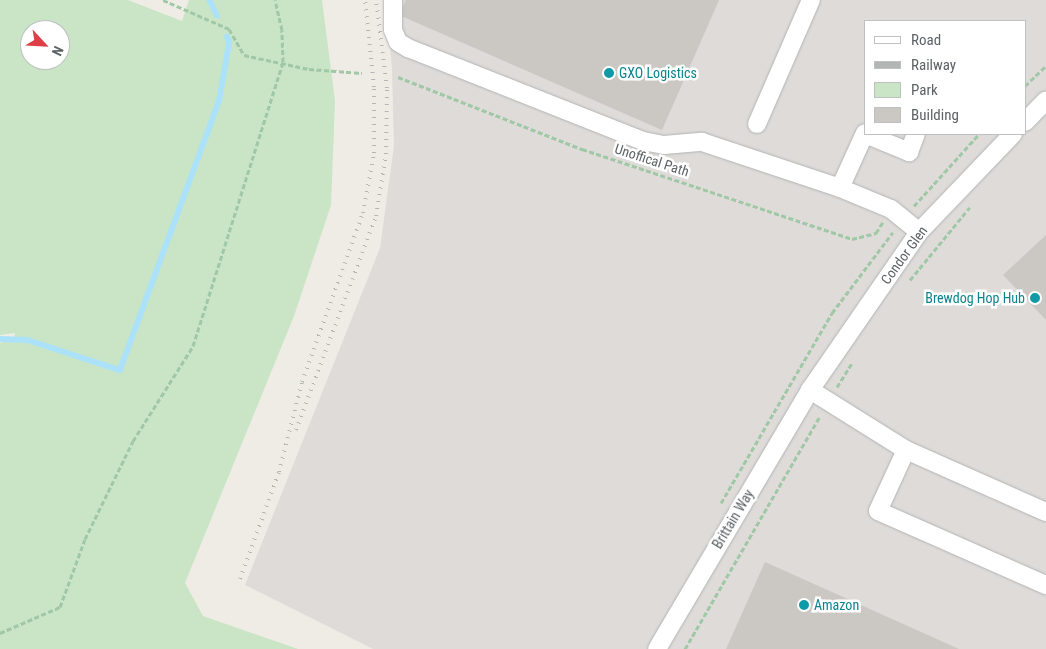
<!DOCTYPE html>
<html>
<head>
<meta charset="utf-8">
<style>
  body { margin:0 }
  #map { position:relative; width:1046px; height:649px; overflow:hidden; background:#efece6; font-family:"Roboto Condensed",sans-serif }
  div>[style] { position:absolute }
  [style*='--x'] { left:calc(var(--x)*1px); top:calc(var(--y)*1px); width:calc(var(--w)*1px); rotate:calc(var(--a)*1deg) }
  .industrial>* { inset:0; background:#dedbd8 }
  .green>* { inset:0; background:#c9e5c5 }
  .stream>* { height:5.5px; margin:-2.75px; padding:0 2.75px; transform-origin:2.75px; border-radius:2.75px; background:#ace2f9 }
  .building>* { inset:0; background:#cbc7c3 }
  .path>* { height:3px; margin-top:-1.5px; transform-origin:0; background:repeating-linear-gradient(90deg,#a0c8a6 0 5px,transparent 0 7.5px) }
  .roads { filter:drop-shadow(0 0 1px #b1b4b7) drop-shadow(0 0 1px #b1b4b7) }
  .minor>* { height:18px; margin:-9px; padding:0 9px; transform-origin:9px; border-radius:9px; background:#fff }
  .rail>* { height:4px; margin-top:-2px; transform-origin:0; background:repeating-linear-gradient(90deg,#b4b5b5 0 1px,transparent 0 7px) }
  .dots>* { width:14px; height:14px; translate:-50% -50%; box-sizing:border-box; border:2px solid #fff; border-radius:50% }
  span { translate:-50% -50%; white-space:nowrap; text-align:center; line-height:1.15; -webkit-text-stroke:5px #fff; paint-order:stroke }
  .culture-label { font-size:14px; color:#0d838f }
  .left { translate:0 -50%; text-align:left }
  .right { translate:-100% -50%; text-align:right }
  .street-label { font-size:14px; color:#5e6265 }
  .legend { position:absolute; left:864px; top:20px; width:162px; height:115px; box-sizing:border-box; background:#fff; border:1px solid #bfc0c1; margin:0; padding:6px 9px; list-style:none; font-size:15px; color:#5e6265 }
  .legend li { display:flex; align-items:center; gap:10px; height:25px }
  .legend b { width:25px; border:1px solid #bfc0c1 }
  .north { position:absolute; left:20px; top:20px; width:50px; height:50px; box-sizing:border-box; background:#fff; border:1px solid #bfc0c1; border-radius:50%; rotate:115deg; font-size:14px; font-weight:700; line-height:20px; text-align:center; color:#5e6265 }
  .north::after { content:''; display:block; margin:auto; width:18px; height:22px; background:#de3e46; clip-path:polygon(50% 0,100% 100%,50% 72%,0 100%) }
</style>
</head>
<body>
<div id="map">
  <div class="industrial">
    <div style="clip-path:polygon(evenodd,386px 0,1046px 0,1046px 649px,373px 649px,245px 585px,380px 248px,394px 146px,392px 69px,386px 0,865px 21px,1025px 21px,1025px 134px,865px 134px,865px 21px)"></div>
  </div>
  <div class="green">
    <div style="clip-path:polygon(evenodd,0 0,128px 0,182px 21px,189px 0,322px 0,335px 101px,331px 205px,294px 316px,185px 583px,203px 616px,298px 649px,0 649px,0 343px,14px 339px,15px 333px,0 335px,0 0,30px 30px,60px 30px,60px 60px,30px 60px,30px 30px)"></div>
  </div>
  <div class="stream">
    <div style="--x:210;--y:0;--w:17;--a:65"></div>
    <div style="--x:0;--y:339;--w:28;--a:2"></div>
    <div style="--x:28;--y:340;--w:97;--a:18.1"></div>
    <div style="--x:120;--y:370;--w:287;--a:-69.8"></div>
    <div style="--x:219;--y:101;--w:59;--a:-80.2"></div>
    <div style="--x:229;--y:43;--w:6;--a:-108"></div>
  </div>
  <div class="building">
    <div style="clip-path:polygon(406px 0,719px 0,662px 130px,399px 15px)"></div>
    <div style="clip-path:polygon(1046px 235px,1046px 320px,1003px 275px)"></div>
    <div style="clip-path:polygon(765px 562px,959px 649px,726px 649px)"></div>
  </div>
  <div class="path">
    <div style="--x:163;--y:0;--w:72;--a:23.7"></div>
    <div style="--x:229;--y:29;--w:30;--a:60"></div>
    <div style="--x:244;--y:55;--w:66;--a:12.2"></div>
    <div style="--x:309;--y:69;--w:53;--a:4.3"></div>
    <div style="--x:398;--y:77;--w:198;--a:21.4"></div>
    <div style="--x:582;--y:149;--w:285;--a:18.4"></div>
    <div style="--x:852;--y:239;--w:25;--a:-14"></div>
    <div style="--x:876;--y:233;--w:13;--a:-58"></div>
    <div style="--x:1025;--y:86;--w:29;--a:-44"></div>
    <div style="--x:914;--y:206;--w:97;--a:-47.9"></div>
    <div style="--x:910;--y:280;--w:94;--a:-50.6"></div>
    <div style="--x:837;--y:387;--w:28;--a:-58"></div>
    <div style="--x:721;--y:503;--w:220;--a:-59.7"></div>
    <div style="--x:832;--y:313;--w:101;--a:-53"></div>
    <div style="--x:0;--y:633;--w:65;--a:-23.4"></div>
    <div style="--x:60;--y:607;--w:72;--a:-69.8"></div>
    <div style="--x:85;--y:539;--w:109;--a:-63.9"></div>
    <div style="--x:133;--y:441;--w:112;--a:-57.7"></div>
    <div style="--x:193;--y:346;--w:298;--a:-72.4"></div>
    <div style="--x:283;--y:62;--w:32;--a:-92"></div>
    <div style="--x:282;--y:30;--w:31;--a:-103"></div>
    <div style="--x:685;--y:649;--w:269;--a:-59.9"></div>
  </div>
  <div class="roads">
    <div class="minor">
      <div style="--x:393;--y:0;--w:30;--a:90"></div>
      <div style="--x:393;--y:30;--w:13;--a:67"></div>
      <div style="--x:398;--y:42;--w:12;--a:31"></div>
      <div style="--x:408;--y:48;--w:253;--a:21.6"></div>
      <div style="--x:643;--y:141;--w:21;--a:11"></div>
      <div style="--x:664;--y:145;--w:38;--a:-5"></div>
      <div style="--x:702;--y:142;--w:145;--a:18.4"></div>
      <div style="--x:840;--y:188;--w:55;--a:22.4"></div>
      <div style="--x:891;--y:209;--w:36;--a:39"></div>
      <div style="--x:1025;--y:122;--w:30;--a:-46"></div>
      <div style="--x:757;--y:124;--w:135;--a:-66.5"></div>
      <div style="--x:865;--y:134;--w:48;--a:22.2"></div>
      <div style="--x:909;--y:152;--w:19;--a:-69"></div>
      <div style="--x:840;--y:188;--w:60;--a:-65.6"></div>
      <div style="--x:810;--y:390;--w:113;--a:32"></div>
      <div style="--x:906;--y:450;--w:153;--a:23.9"></div>
      <div style="--x:906;--y:450;--w:67;--a:114.7"></div>
      <div style="--x:878;--y:511;--w:184;--a:23.8"></div>
      <div style="--x:657;--y:649;--w:301;--a:-59.4"></div>
      <div style="--x:810;--y:390;--w:192;--a:-55.4"></div>
      <div style="--x:919;--y:232;--w:136;--a:-46.2"></div>
    </div>
  </div>
  <div class="rail">
    <div style="--x:296;--y:430;--w:228;--a:-69.5"></div>
    <div style="--x:376;--y:216;--w:63;--a:-80.8"></div>
    <div style="--x:386;--y:154;--w:66;--a:-89.1"></div>
    <div style="--x:387;--y:88;--w:89;--a:-97.1"></div>
    <div style="--x:240;--y:579;--w:114;--a:-70"></div>
    <div style="--x:279;--y:472;--w:93;--a:-75.7"></div>
    <div style="--x:302;--y:382;--w:180;--a:-70.2"></div>
    <div style="--x:363;--y:213;--w:61;--a:-79.6"></div>
    <div style="--x:374;--y:153;--w:66;--a:-90"></div>
    <div style="--x:374;--y:87;--w:87;--a:-95.9"></div>
  </div>
  <div class="dots">
    <div style="left:609px;top:73px;background:#0f9aa8"></div>
    <div style="left:1035px;top:298px;background:#0f9aa8"></div>
    <div style="left:804px;top:605px;background:#0f9aa8"></div>
  </div>
  <div class="culture-label">
    <span class="left" style="left:619px;top:73px">GXO Logistics</span>
    <span class="right" style="left:1025px;top:298px">Brewdog Hop Hub</span>
    <span class="left" style="left:814px;top:605px">Amazon</span>
  </div>
  <div class="street-label">
    <span style="left:652px;top:160px;rotate:18deg">Unoffical Path</span>
    <span style="left:904px;top:255px;rotate:-54deg">Condor Glen</span>
    <span style="left:733px;top:519px;rotate:-59deg">Brittain Way</span>
  </div>
  <ul class="legend">
  <li><b style="height:6px;background:#fff"></b>Road</li>
  <li><b style="height:6px;background:#b4b5b5"></b>Railway</li>
  <li><b style="height:14px;background:#c9e5c5"></b>Park</li>
  <li><b style="height:14px;background:#cbc7c3"></b>Building</li>
  </ul>
  <div class="north">N</div>
</div>
</body>
</html>
